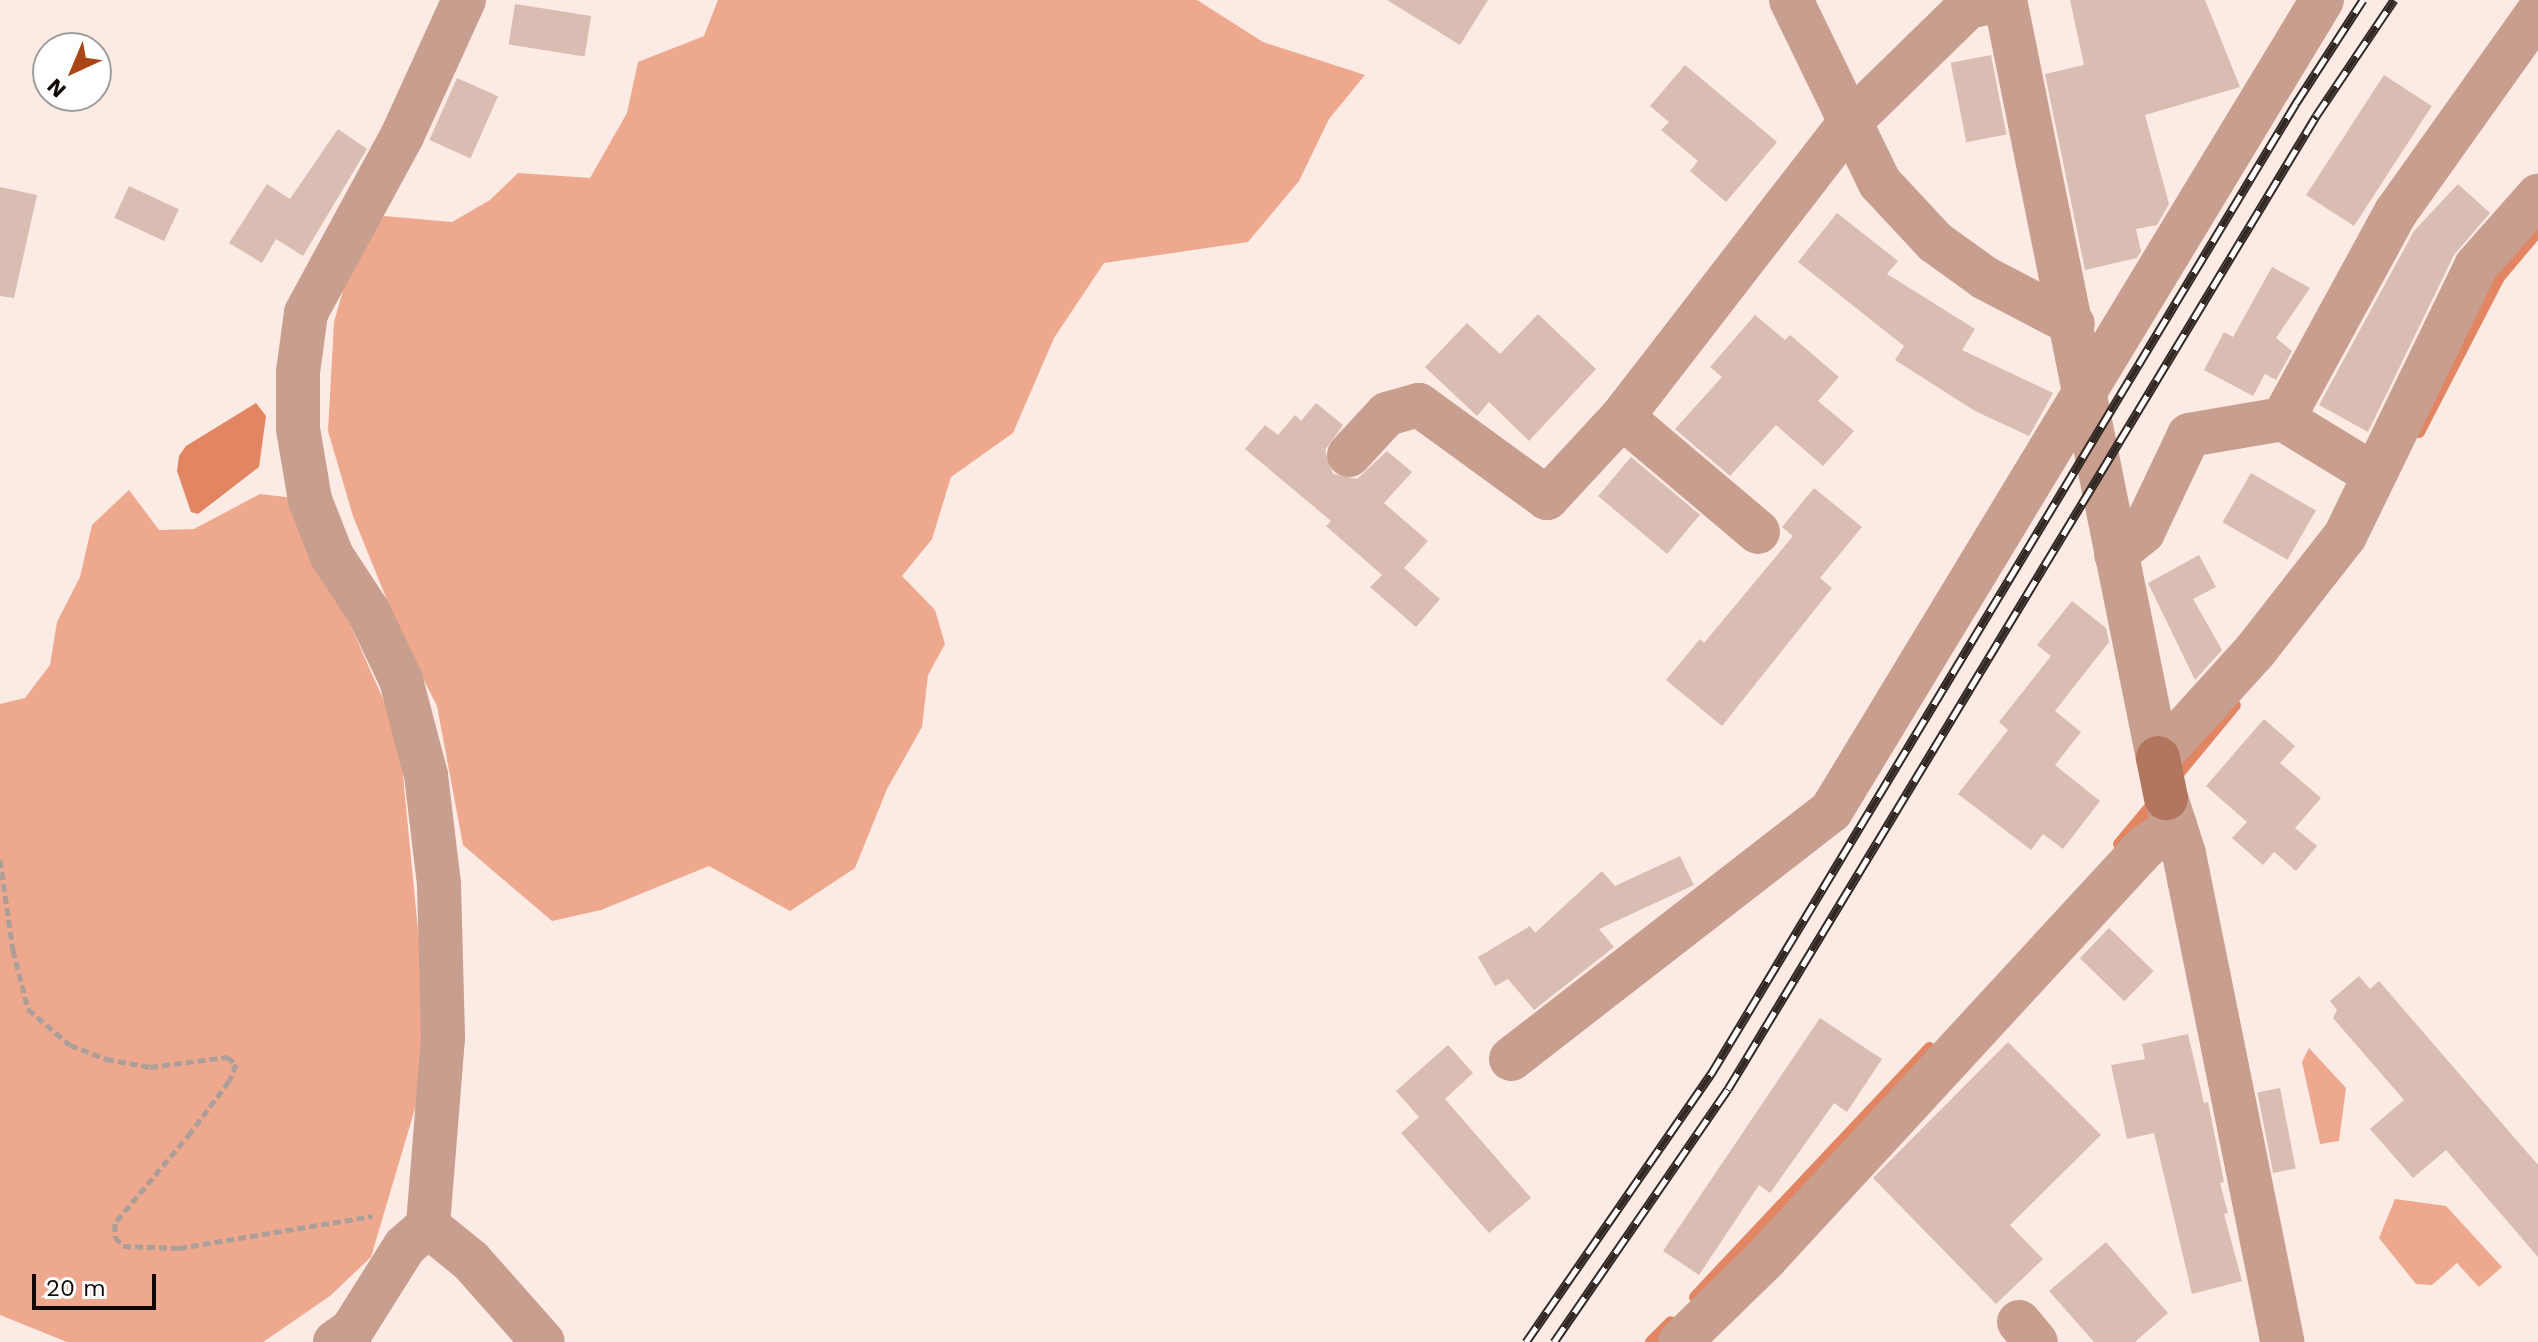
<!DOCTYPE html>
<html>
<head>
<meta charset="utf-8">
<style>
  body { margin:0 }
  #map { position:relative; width:2538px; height:1342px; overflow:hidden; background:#fceae4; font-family:"Work Sans",sans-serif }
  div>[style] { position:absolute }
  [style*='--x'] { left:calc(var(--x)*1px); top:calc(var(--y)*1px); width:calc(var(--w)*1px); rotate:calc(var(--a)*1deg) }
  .green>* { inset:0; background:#eda88e }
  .water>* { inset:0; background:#e18562 }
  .stream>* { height:12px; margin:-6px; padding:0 6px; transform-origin:6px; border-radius:6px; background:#e18562 }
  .building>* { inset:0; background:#d9bdb3; transform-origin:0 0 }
  .path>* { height:5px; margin-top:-2.5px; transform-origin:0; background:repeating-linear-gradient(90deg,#ac9e99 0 8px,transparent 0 12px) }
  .street>* { height:44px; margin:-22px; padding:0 22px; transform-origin:22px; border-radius:22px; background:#c89e8e }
  .secondary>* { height:44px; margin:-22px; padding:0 22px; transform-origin:22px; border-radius:22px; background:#b2765f }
  .rail>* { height:9px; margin-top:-4.5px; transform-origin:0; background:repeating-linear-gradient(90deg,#fff 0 18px,#322824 0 36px); box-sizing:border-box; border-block:2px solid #322824 }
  span { translate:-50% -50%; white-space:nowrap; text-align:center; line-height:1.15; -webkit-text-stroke:7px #fff; paint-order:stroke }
  .north { position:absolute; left:32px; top:32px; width:80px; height:80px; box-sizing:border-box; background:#fff; border:2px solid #a09d9b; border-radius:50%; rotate:224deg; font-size:22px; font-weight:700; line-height:32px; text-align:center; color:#120906 }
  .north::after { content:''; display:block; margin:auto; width:28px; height:36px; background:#aa4518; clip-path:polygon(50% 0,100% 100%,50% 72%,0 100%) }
  .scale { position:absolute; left:32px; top:1274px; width:124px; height:36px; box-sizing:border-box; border:4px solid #120906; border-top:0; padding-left:10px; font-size:24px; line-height:28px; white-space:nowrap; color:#120906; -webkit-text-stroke:6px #fff; paint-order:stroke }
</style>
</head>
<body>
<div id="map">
  <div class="green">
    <div style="clip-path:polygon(718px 0,1197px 0,1263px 42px,1365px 75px,1329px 119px,1299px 181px,1248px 242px,1104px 263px,1054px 338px,1013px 433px,951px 477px,932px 539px,902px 576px,935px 610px,945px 644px,928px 675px,922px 727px,887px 789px,855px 868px,790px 911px,709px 866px,601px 910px,552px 921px,463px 845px,437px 706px,402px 637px,353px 516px,328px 431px,334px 322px,355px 249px,384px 216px,452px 222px,490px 200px,518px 173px,590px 178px,627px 113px,638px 62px,704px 36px)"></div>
    <div style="clip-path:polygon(129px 490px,159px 530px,194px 529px,260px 494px,294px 498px,399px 735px,425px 1002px,422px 1085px,371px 1257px,330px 1296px,263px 1342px,67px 1342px,0 1315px,0 704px,25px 698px,50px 665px,57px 622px,80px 577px,92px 525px)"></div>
    <div style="clip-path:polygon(2309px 1048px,2346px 1088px,2339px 1141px,2320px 1144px,2302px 1062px)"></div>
    <div style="clip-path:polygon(2395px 1199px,2446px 1206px,2502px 1267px,2479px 1287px,2457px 1263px,2432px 1285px,2416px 1284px,2379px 1238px)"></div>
  </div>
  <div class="water">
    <div style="clip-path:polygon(256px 403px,266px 416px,259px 467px,198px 514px,191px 512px,177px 471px,179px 456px,186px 446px)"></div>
  </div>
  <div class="stream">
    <div style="--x:2419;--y:432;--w:174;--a:-62.7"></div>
    <div style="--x:2499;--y:277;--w:60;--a:-49.7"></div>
    <div style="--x:2173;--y:780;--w:97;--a:-50.4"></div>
    <div style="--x:2119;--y:844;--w:57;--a:-49.9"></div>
    <div style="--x:1695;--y:1297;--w:342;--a:-46.7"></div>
    <div style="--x:1651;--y:1342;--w:28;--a:-45"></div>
  </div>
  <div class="building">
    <div style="clip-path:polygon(1387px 0,1488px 0,1460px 45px)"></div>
    <div style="clip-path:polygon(2070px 0,2205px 0,2240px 87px,2145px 115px,2169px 204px,2157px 225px,2136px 229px,2141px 251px,2137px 258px,2085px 270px,2045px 74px,2084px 65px)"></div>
    <div style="left:515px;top:4px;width:77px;height:41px;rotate:9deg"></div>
    <div style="left:1991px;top:55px;width:81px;height:41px;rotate:79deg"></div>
    <div style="clip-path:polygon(1685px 65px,1777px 142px,1726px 202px,1690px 171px,1698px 161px,1661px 130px,1669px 122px,1650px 106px)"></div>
    <div style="left:2384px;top:75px;width:57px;height:143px;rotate:33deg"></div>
    <div style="left:457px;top:78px;width:45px;height:68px;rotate:24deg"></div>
    <div style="clip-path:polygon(338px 129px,367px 149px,303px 256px,276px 239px,262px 263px,229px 243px,267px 184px,290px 199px)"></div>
    <div style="clip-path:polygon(2458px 184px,2490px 213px,2454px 255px,2368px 432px,2319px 405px,2414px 231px)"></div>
    <div style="left:129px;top:186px;width:55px;height:35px;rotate:25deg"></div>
    <div style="clip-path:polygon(0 187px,37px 195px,14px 298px,0 296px)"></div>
    <div style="clip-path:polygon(1837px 213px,1898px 261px,1887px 274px,1975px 329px,1962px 350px,2053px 393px,2029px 436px,1975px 411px,1895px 360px,1904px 346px,1798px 262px)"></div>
    <div style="clip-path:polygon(2272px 267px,2310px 288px,2276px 338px,2292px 351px,2276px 380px,2265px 374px,2253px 396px,2204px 370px,2224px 332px,2233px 337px)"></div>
    <div style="clip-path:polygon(1538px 314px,1596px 369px,1529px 441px,1489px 402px,1477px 416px,1425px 367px,1467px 323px,1500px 354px)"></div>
    <div style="clip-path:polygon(1755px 315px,1785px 340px,1790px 335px,1839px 377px,1818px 401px,1854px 431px,1823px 466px,1776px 425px,1730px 476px,1675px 429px,1722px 377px,1710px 367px)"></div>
    <div style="clip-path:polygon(1316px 403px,1343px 425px,1325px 450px,1333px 474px,1357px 479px,1387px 451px,1412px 472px,1384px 503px,1428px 541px,1404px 568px,1440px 599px,1416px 627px,1370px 587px,1382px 575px,1326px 526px,1331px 521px,1245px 449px,1265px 425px,1278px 435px,1295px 415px,1301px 421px)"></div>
    <div style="left:1631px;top:457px;width:90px;height:51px;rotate:40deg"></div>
    <div style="left:2251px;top:473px;width:75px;height:57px;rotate:30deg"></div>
    <div style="clip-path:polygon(1814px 488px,1862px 527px,1820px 578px,1832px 588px,1722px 726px,1666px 680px,1700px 639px,1704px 643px,1793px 536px,1782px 527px)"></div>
    <div style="clip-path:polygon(2199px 555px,2216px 587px,2193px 599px,2222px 650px,2195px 680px,2148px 583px)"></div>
    <div style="clip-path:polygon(2072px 601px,2106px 628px,2109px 642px,2055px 711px,2081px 732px,2055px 765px,2100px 801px,2063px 849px,2043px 834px,2031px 850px,1958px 794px,2008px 730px,1999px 722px,2051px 656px,2037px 645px)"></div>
    <div style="clip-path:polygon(2264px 719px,2295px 746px,2280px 763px,2321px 798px,2295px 828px,2317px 846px,2296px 871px,2274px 852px,2263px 865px,2232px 838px,2247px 822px,2206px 786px)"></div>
    <div style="clip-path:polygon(1680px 856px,1694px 885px,1599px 929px,1614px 947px,1534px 1010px,1508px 979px,1495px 986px,1478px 957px,1530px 926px,1535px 933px,1602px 871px,1615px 886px)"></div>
    <div style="left:2109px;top:928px;width:62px;height:42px;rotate:44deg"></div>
    <div style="clip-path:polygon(2359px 976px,2370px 989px,2379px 981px,2538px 1165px,2538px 1257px,2446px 1150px,2413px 1178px,2370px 1129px,2404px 1100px,2333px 1018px,2337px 1010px,2330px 1001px)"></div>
    <div style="clip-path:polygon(1820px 1018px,1882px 1059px,1847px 1112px,1834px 1103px,1770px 1193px,1759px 1185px,1699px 1275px,1663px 1251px)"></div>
    <div style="clip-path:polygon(2188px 1034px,2204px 1103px,2208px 1102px,2224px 1182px,2220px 1183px,2228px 1213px,2224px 1214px,2242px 1281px,2192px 1294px,2154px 1133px,2127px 1139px,2111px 1065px,2145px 1059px,2142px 1044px)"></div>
    <div style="clip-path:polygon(2008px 1042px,2101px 1135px,2010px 1225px,2043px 1259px,1996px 1304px,1873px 1178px)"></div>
    <div style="clip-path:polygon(1448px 1045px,1473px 1073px,1445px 1099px,1531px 1198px,1489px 1233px,1401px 1133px,1419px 1117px,1396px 1091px)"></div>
    <div style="left:2280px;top:1088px;width:82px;height:23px;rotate:79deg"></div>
    <div style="clip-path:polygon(2106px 1242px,2168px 1313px,2135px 1342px,2094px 1342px,2049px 1291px)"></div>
  </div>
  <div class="path">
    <div style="--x:0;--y:860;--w:91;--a:81.8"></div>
    <div style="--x:13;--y:950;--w:61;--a:75.7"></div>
    <div style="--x:28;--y:1009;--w:55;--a:40.6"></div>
    <div style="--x:70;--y:1045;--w:39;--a:21"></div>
    <div style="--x:106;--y:1059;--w:45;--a:10.3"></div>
    <div style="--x:150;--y:1067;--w:78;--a:-7.4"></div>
    <div style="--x:227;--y:1057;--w:11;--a:38"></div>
    <div style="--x:236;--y:1064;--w:18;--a:112"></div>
    <div style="--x:229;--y:1081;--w:64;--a:126.7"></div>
    <div style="--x:191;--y:1132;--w:119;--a:129.9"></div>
    <div style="--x:115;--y:1223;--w:14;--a:90"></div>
    <div style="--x:115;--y:1237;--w:12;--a:48"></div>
    <div style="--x:123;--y:1246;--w:56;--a:2"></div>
    <div style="--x:179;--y:1248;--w:196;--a:-9.4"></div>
  </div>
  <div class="street">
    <div style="--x:464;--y:0;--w:149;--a:114.5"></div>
    <div style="--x:402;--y:136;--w:201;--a:118.5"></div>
    <div style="--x:306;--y:313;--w:60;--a:97.7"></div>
    <div style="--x:298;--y:372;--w:57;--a:90"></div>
    <div style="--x:298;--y:429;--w:72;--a:80.4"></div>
    <div style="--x:310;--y:500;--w:60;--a:68.6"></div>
    <div style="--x:332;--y:556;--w:66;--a:56.8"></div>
    <div style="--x:368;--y:611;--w:76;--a:64.4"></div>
    <div style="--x:401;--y:680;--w:98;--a:75.3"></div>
    <div style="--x:426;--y:775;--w:110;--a:83.2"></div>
    <div style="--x:439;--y:884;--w:154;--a:88.5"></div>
    <div style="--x:443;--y:1038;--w:189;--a:94.6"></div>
    <div style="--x:428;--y:1226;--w:55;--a:39.1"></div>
    <div style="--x:471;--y:1261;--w:108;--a:48.4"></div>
    <div style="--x:1791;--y:0;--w:203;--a:64.1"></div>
    <div style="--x:1880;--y:183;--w:81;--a:47"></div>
    <div style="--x:1935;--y:242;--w:62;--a:35.8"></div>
    <div style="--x:1985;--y:278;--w:99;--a:27.6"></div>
    <div style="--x:2005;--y:0;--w:773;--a:78.59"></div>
    <div style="--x:1622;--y:417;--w:178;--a:40.2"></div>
    <div style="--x:1349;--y:455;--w:56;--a:-47.2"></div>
    <div style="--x:1387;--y:414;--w:33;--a:-16"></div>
    <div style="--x:1419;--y:405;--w:158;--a:36"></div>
    <div style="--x:1547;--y:498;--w:110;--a:-47.2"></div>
    <div style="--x:1622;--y:417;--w:374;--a:-52.3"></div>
    <div style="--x:1851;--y:121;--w:163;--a:-44.3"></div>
    <div style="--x:1968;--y:7;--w:33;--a:-12"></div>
    <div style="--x:2373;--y:474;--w:105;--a:-148.6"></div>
    <div style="--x:2283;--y:419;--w:236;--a:-61.4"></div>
    <div style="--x:2396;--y:212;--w:245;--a:-54.6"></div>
    <div style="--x:2116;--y:554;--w:35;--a:-39"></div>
    <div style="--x:2143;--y:532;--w:107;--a:-64.6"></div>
    <div style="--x:2189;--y:435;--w:95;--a:-9.7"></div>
    <div style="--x:2158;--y:758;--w:144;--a:-47.8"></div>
    <div style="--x:2255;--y:651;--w:146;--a:-52"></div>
    <div style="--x:2345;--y:536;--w:300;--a:-64.1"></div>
    <div style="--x:2476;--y:266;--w:94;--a:-48.5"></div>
    <div style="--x:2167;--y:801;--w:56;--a:72.2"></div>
    <div style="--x:2184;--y:854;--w:498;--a:78.6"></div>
    <div style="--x:1511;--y:1059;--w:405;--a:-37.8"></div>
    <div style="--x:1831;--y:811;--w:948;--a:-58.81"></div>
    <div style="--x:2019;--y:1322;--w:26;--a:50"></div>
    <div style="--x:335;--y:1342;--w:21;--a:-35"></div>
    <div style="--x:352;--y:1330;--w:99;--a:-57.8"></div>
    <div style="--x:405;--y:1246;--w:30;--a:-41"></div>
    <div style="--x:1680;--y:1342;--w:120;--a:-44.3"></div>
    <div style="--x:1766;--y:1258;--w:559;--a:-47.32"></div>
    <div style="--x:2145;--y:847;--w:37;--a:-35"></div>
  </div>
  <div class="secondary">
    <div style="--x:2158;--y:758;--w:41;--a:78.7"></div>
  </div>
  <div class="rail">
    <div style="--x:1526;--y:1342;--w:326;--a:-55.4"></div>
    <div style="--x:1711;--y:1074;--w:1134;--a:-58.93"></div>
    <div style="--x:2296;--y:103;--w:123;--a:-57"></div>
    <div style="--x:1554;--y:1342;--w:307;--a:-55.5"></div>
    <div style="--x:1728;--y:1089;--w:1137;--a:-58.85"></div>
    <div style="--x:2316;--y:116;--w:140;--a:-56.1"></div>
  </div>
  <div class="north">N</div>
  <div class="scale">20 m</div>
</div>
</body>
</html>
